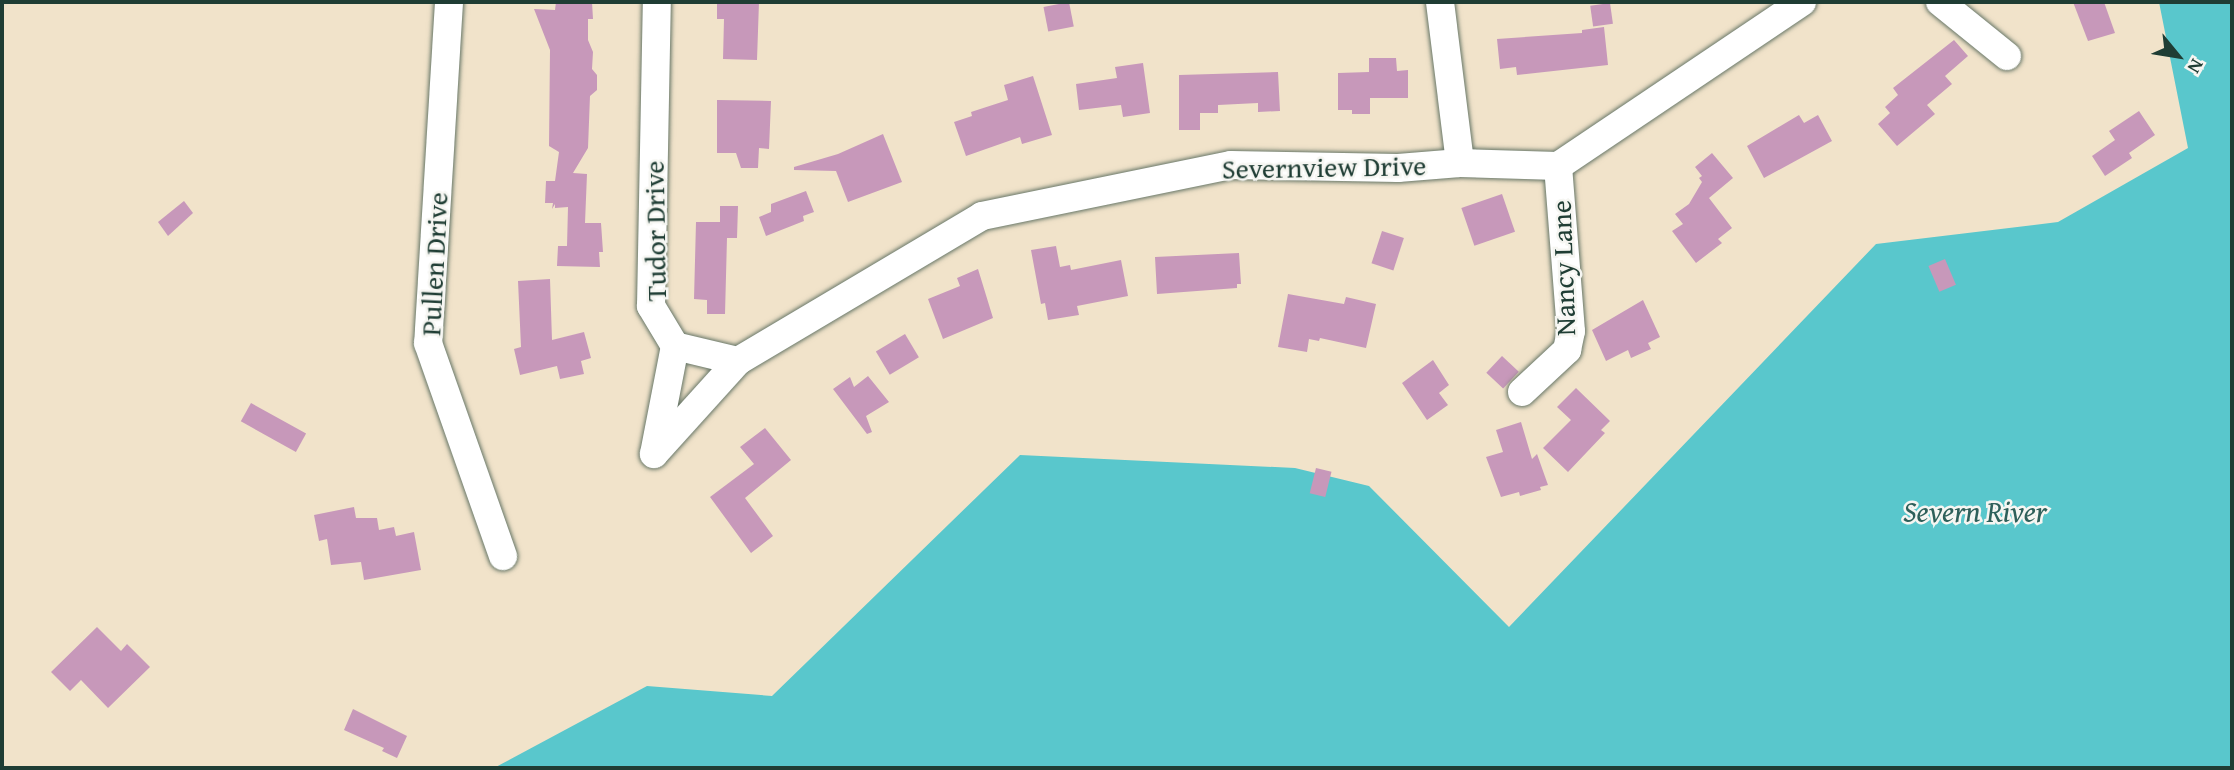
<!DOCTYPE html>
<html>
<head>
<meta charset="utf-8">
<style>
  body { margin:0 }
  #map { position:relative; width:2234px; height:770px; overflow:hidden; background:#f1e3ca; font-family:"Gentium Book Plus",serif }
  div>[style] { position:absolute }
  [style*='--x'] { left:calc(var(--x)*1px); top:calc(var(--y)*1px); width:calc(var(--w)*1px); rotate:calc(var(--a)*1deg) }
  .water>* { inset:0; background:#59c7cc }
  .building>* { inset:0; background:#c798ba; transform-origin:0 0 }
  .roads { filter:drop-shadow(0 0 2px #687768) drop-shadow(0 0 2px #687768) }
  .minor>* { height:28px; margin:-14px; padding:0 14px; transform-origin:14px; border-radius:14px; background:#fff }
  span { translate:-50% -50%; white-space:nowrap; text-align:center; line-height:1.15; -webkit-text-stroke:5px #f6f6f2; paint-order:stroke }
  .street-label { font-size:28px; color:#1f3d34 }
  .water-label { font-size:30px; color:#2e605a; font-style:italic }
  .frame { position:absolute; inset:0; border:4px solid #1f3d34; pointer-events:none }
  .north { position:absolute; left:2143px; top:21px; width:70px; height:70px; -webkit-text-stroke:5px #f6f6f2; paint-order:stroke; rotate:120deg; font-size:19px; font-weight:700; line-height:28px; text-align:center; color:#1f3d34 }
  .north::after { content:''; display:block; margin:auto; width:24px; height:32px; background:#1f3d34; clip-path:polygon(50% 0,100% 100%,50% 72%,0 100%) }
</style>
</head>
<body>
<div id="map">
  <div class="water">
    <div style="clip-path:polygon(2159px 2px,2232px 2px,2232px 768px,494px 768px,647px 686px,772px 696px,1020px 455px,1295px 468px,1369px 486px,1509px 627px,1876px 244px,2058px 222px,2188px 148px)"></div>
  </div>
  <div class="building">
    <div style="clip-path:polygon(556px 2px,592px 2px,593px 19px,588px 19px,588px 40px,593px 52px,592px 69px,597px 75px,597px 90px,590px 96px,588px 148px,573px 173px,587px 174px,585px 223px,601px 223px,603px 252px,599px 252px,600px 267px,557px 266px,558px 246px,567px 246px,568px 207px,555px 208px,555px 204px,552px 209px,553px 203px,545px 203px,546px 181px,555px 181px,559px 152px,549px 146px,550px 50px,534px 9px,555px 10px)"></div>
    <div style="clip-path:polygon(717px 2px,759px 2px,757px 60px,723px 59px,724px 19px,717px 19px)"></div>
    <div style="left:1069px;top:2px;width:25px;height:26px;rotate:79deg"></div>
    <div style="clip-path:polygon(2073px 2px,2104px 2px,2115px 33px,2088px 41px)"></div>
    <div style="left:1610px;top:3px;width:21px;height:20px;rotate:82deg"></div>
    <div style="clip-path:polygon(1604px 27px,1608px 65px,1517px 75px,1516px 67px,1500px 69px,1497px 39px,1582px 33px,1582px 30px)"></div>
    <div style="clip-path:polygon(1954px 40px,1968px 56px,1945px 76px,1952px 84px,1927px 105px,1935px 114px,1897px 146px,1878px 124px,1890px 113px,1885px 107px,1898px 95px,1893px 88px)"></div>
    <div style="clip-path:polygon(1369px 58px,1396px 58px,1397px 71px,1408px 70px,1408px 98px,1370px 98px,1370px 114px,1352px 114px,1352px 110px,1338px 110px,1338px 73px,1369px 72px)"></div>
    <div style="clip-path:polygon(1143px 63px,1150px 113px,1123px 117px,1121px 105px,1079px 110px,1076px 84px,1117px 78px,1115px 67px)"></div>
    <div style="clip-path:polygon(1278px 72px,1280px 111px,1258px 112px,1258px 103px,1218px 105px,1218px 113px,1200px 113px,1200px 130px,1179px 130px,1179px 75px)"></div>
    <div style="clip-path:polygon(1033px 76px,1052px 135px,1022px 144px,1020px 137px,966px 156px,954px 122px,972px 116px,971px 112px,1008px 100px,1004px 85px)"></div>
    <div style="clip-path:polygon(717px 100px,771px 101px,769px 149px,759px 148px,758px 168px,741px 168px,736px 153px,717px 153px)"></div>
    <div style="clip-path:polygon(2139px 111px,2155px 135px,2129px 153px,2132px 158px,2105px 176px,2092px 156px,2115px 140px,2109px 131px)"></div>
    <div style="clip-path:polygon(1799px 115px,1804px 123px,1818px 115px,1832px 141px,1764px 178px,1747px 146px)"></div>
    <div style="clip-path:polygon(883px 134px,902px 182px,848px 202px,836px 171px,794px 170px,794px 167px,838px 154px)"></div>
    <div style="clip-path:polygon(1712px 153px,1733px 178px,1709px 198px,1732px 228px,1718px 239px,1722px 243px,1696px 263px,1672px 231px,1683px 224px,1675px 214px,1689px 204px,1702px 182px,1699px 178px,1702px 176px,1695px 167px)"></div>
    <div style="clip-path:polygon(806px 191px,814px 212px,803px 216px,804px 221px,766px 236px,759px 217px,771px 212px,771px 204px)"></div>
    <div style="left:1502px;top:194px;width:40px;height:43px;rotate:71deg"></div>
    <div style="clip-path:polygon(184px 201px,193px 213px,168px 236px,158px 222px)"></div>
    <div style="clip-path:polygon(720px 206px,738px 206px,737px 238px,727px 238px,725px 314px,707px 314px,707px 300px,694px 299px,696px 222px,720px 222px)"></div>
    <div style="left:1382px;top:231px;width:23px;height:34px;rotate:18deg"></div>
    <div style="clip-path:polygon(1056px 246px,1060px 267px,1070px 265px,1071px 270px,1121px 260px,1128px 296px,1077px 306px,1079px 315px,1048px 320px,1045px 303px,1041px 304px,1031px 250px)"></div>
    <div style="clip-path:polygon(1239px 253px,1241px 284px,1237px 284px,1237px 288px,1157px 294px,1155px 257px)"></div>
    <div style="left:1945px;top:259px;width:28px;height:18px;rotate:67deg"></div>
    <div style="clip-path:polygon(978px 269px,993px 318px,943px 339px,928px 299px,960px 286px,957px 278px)"></div>
    <div style="clip-path:polygon(550px 279px,552px 340px,584px 332px,591px 358px,581px 361px,584px 374px,560px 379px,557px 366px,520px 375px,514px 349px,521px 347px,518px 281px)"></div>
    <div style="clip-path:polygon(1288px 294px,1344px 304px,1346px 297px,1376px 304px,1366px 348px,1320px 338px,1319px 341px,1309px 339px,1307px 352px,1278px 347px)"></div>
    <div style="clip-path:polygon(1643px 300px,1660px 337px,1648px 343px,1651px 349px,1631px 358px,1628px 350px,1606px 361px,1592px 330px)"></div>
    <div style="left:905px;top:334px;width:27px;height:34px;rotate:59deg"></div>
    <div style="left:1502px;top:356px;width:23px;height:23px;rotate:43deg"></div>
    <div style="clip-path:polygon(1433px 360px,1449px 385px,1439px 393px,1448px 405px,1427px 420px,1402px 383px)"></div>
    <div style="clip-path:polygon(868px 376px,889px 402px,866px 416px,872px 432px,867px 434px,833px 389px,850px 377px,854px 387px)"></div>
    <div style="clip-path:polygon(1576px 388px,1610px 421px,1601px 430px,1605px 433px,1568px 472px,1543px 448px,1571px 420px,1557px 407px)"></div>
    <div style="left:251px;top:403px;width:63px;height:21px;rotate:29deg"></div>
    <div style="clip-path:polygon(1521px 422px,1532px 459px,1537px 454px,1548px 485px,1540px 487px,1541px 490px,1520px 496px,1519px 492px,1501px 497px,1486px 457px,1503px 452px,1496px 430px)"></div>
    <div style="clip-path:polygon(765px 428px,791px 460px,745px 498px,773px 536px,751px 553px,710px 497px,754px 464px,740px 447px)"></div>
    <div style="left:1316px;top:468px;width:16px;height:26px;rotate:14deg"></div>
    <div style="clip-path:polygon(354px 507px,356px 518px,377px 518px,379px 530px,394px 527px,396px 536px,414px 532px,421px 570px,364px 580px,361px 562px,331px 565px,327px 539px,319px 541px,314px 515px)"></div>
    <div style="clip-path:polygon(97px 627px,121px 651px,127px 644px,150px 667px,108px 708px,81px 680px,70px 691px,51px 672px)"></div>
    <div style="clip-path:polygon(353px 709px,407px 736px,397px 758px,382px 751px,384px 748px,344px 730px)"></div>
  </div>
  <div class="roads">
    <div class="minor">
      <div style="--x:449;--y:2;--w:342;--a:93.5"></div>
      <div style="--x:428;--y:343;--w:226;--a:70.6"></div>
      <div style="--x:1440;--y:2;--w:162;--a:82.9"></div>
      <div style="--x:1940;--y:2;--w:86;--a:38.9"></div>
      <div style="--x:675;--y:346;--w:65;--a:13.4"></div>
      <div style="--x:738;--y:361;--w:284;--a:-30.7"></div>
      <div style="--x:982;--y:216;--w:254;--a:-11.6"></div>
      <div style="--x:1231;--y:165;--w:167;--a:1"></div>
      <div style="--x:1398;--y:168;--w:62;--a:-4.6"></div>
      <div style="--x:1460;--y:163;--w:98;--a:1.8"></div>
      <div style="--x:1558;--y:166;--w:294;--a:-33.9"></div>
      <div style="--x:1522;--y:392;--w:62;--a:-43"></div>
      <div style="--x:1567;--y:350;--w:19;--a:-78"></div>
      <div style="--x:1571;--y:331;--w:166;--a:-94.5"></div>
      <div style="--x:654;--y:454;--w:110;--a:-79"></div>
      <div style="--x:675;--y:346;--w:47;--a:-121"></div>
      <div style="--x:651;--y:306;--w:304;--a:-88.9"></div>
      <div style="--x:654;--y:454;--w:125;--a:-47.9"></div>
    </div>
  </div>
  <div class="street-label">
    <span style="left:1324px;top:167px;rotate:-1deg">Severnview Drive</span>
    <span style="left:655px;top:231px;rotate:-91deg">Tudor Drive</span>
    <span style="left:434px;top:264px;rotate:-87deg">Pullen Drive</span>
    <span style="left:1563px;top:268px;rotate:-92deg">Nancy Lane</span>
  </div>
  <div class="water-label">
    <span style="left:1975px;top:511px">Severn River</span>
  </div>
  <div class="frame"></div>
  <div class="north">N</div>
</div>
</body>
</html>
